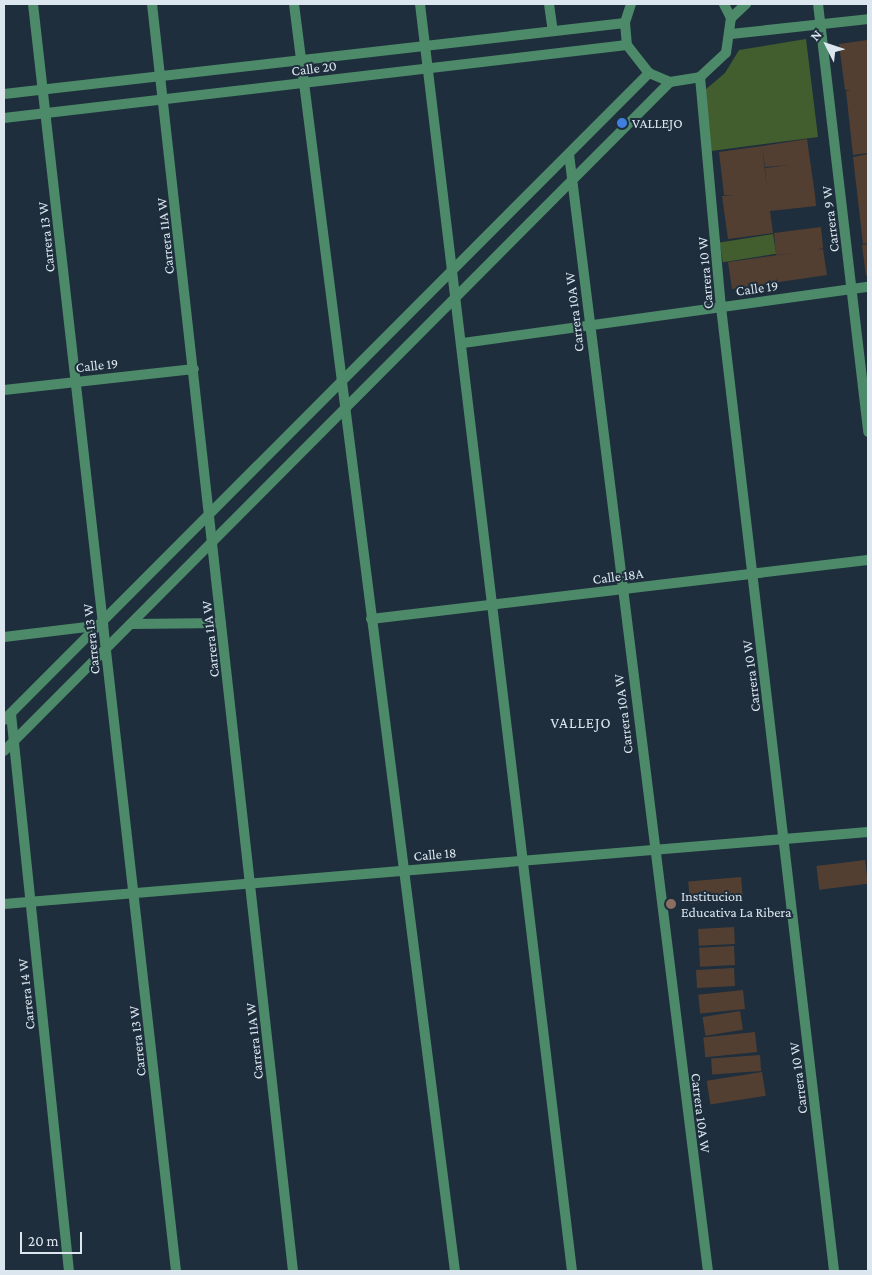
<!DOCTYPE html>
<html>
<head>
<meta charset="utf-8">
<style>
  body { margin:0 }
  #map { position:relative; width:872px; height:1275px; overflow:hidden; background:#1e2e3c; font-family:"Crimson Pro",serif }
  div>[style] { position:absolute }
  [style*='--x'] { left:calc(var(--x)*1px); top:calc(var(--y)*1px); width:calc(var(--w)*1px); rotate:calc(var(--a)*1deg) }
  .green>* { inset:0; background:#435e2e; transform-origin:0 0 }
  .building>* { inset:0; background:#523f32; transform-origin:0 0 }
  .street>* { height:10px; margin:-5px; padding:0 5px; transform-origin:5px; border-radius:5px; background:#4d8a69 }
  .dots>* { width:14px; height:14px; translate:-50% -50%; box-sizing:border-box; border:2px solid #1e2e3c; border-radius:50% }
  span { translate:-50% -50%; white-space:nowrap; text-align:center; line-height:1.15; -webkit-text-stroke:4px #1e2e3c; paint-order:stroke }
  .street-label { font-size:14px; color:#dbe6ef }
  .poi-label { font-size:14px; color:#dbe6ef }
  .left { translate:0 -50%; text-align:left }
  .neighbourhood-label { font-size:15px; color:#dbe6ef; letter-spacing:1px }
  .frame { position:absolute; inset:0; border:5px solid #dbe6ef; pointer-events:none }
  .north { position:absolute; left:802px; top:20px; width:50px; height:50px; -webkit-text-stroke:4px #1e2e3c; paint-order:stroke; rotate:311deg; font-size:14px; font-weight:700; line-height:20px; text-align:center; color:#dbe6ef }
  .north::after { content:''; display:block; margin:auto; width:18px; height:22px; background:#dbe6ef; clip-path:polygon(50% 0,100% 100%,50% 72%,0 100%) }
  .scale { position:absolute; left:20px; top:1232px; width:62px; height:22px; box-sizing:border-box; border:2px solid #dbe6ef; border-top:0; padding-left:6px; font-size:15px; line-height:18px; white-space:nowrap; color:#dbe6ef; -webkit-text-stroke:4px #1e2e3c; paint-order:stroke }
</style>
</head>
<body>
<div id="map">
  <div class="green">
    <div style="clip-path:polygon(806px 39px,818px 137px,711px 151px,705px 90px,725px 73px,739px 50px)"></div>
    <div style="left:773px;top:234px;width:20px;height:54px;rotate:81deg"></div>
  </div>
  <div class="building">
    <div style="clip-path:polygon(868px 40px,868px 153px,853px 155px,846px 91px,851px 90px,845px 90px,839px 44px)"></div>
    <div style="clip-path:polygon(807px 139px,815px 195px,810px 196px,815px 195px,816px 206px,770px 211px,773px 233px,728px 239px,722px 196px,733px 195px,724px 195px,719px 152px,762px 146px,767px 189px,765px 168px,791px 165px,765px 167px,762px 146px)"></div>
    <div style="clip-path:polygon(868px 154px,868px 243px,863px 244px,853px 157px)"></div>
    <div style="clip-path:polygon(821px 227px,823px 248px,817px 250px,823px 249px,827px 275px,732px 289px,728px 262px,800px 252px,776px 255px,774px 233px)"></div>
    <div style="clip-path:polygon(868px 244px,868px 275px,866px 276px,862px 245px)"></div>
    <div style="left:865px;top:860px;width:24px;height:49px;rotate:83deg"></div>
    <div style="left:741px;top:877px;width:22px;height:53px;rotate:85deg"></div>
    <div style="left:734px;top:927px;width:17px;height:36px;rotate:87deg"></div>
    <div style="left:734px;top:946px;width:19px;height:35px;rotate:87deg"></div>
    <div style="left:734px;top:968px;width:18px;height:38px;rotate:87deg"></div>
    <div style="left:743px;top:990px;width:19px;height:45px;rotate:84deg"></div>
    <div style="left:740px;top:1011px;width:19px;height:38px;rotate:81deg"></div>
    <div style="left:755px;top:1032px;width:20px;height:52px;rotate:84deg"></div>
    <div style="left:760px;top:1055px;width:16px;height:49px;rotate:86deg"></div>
    <div style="left:762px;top:1072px;width:24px;height:56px;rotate:81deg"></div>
  </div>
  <div class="street">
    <div style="--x:33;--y:4;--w:1275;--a:83.56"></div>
    <div style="--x:152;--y:4;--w:1275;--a:83.65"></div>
    <div style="--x:294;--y:4;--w:1277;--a:82.76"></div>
    <div style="--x:420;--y:4;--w:1276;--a:83.16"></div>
    <div style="--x:549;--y:4;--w:27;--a:82"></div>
    <div style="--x:631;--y:4;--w:20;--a:108"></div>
    <div style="--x:625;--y:23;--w:22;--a:85"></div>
    <div style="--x:627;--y:45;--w:36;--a:52"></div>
    <div style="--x:649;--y:73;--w:23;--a:23"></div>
    <div style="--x:670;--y:82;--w:30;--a:-9"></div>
    <div style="--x:700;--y:77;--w:35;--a:-43"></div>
    <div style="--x:726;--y:53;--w:35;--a:-82"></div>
    <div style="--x:731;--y:18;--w:16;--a:-117"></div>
    <div style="--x:818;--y:4;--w:431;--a:83.3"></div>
    <div style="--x:731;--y:18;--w:21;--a:-43"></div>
    <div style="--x:731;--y:34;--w:138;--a:-6.2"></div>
    <div style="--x:700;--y:77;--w:231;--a:84.8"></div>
    <div style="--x:721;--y:307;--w:971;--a:83.31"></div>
    <div style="--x:4;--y:94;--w:625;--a:-6.52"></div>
    <div style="--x:4;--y:118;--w:627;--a:-6.68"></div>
    <div style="--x:569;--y:154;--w:1126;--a:82.91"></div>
    <div style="--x:463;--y:343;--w:409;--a:-7.9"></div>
    <div style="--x:4;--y:390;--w:191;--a:-6.3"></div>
    <div style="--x:371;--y:619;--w:500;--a:-6.77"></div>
    <div style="--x:131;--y:624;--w:90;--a:-0.6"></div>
    <div style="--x:4;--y:637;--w:100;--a:-6.9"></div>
    <div style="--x:11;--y:714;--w:560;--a:84.06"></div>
    <div style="--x:4;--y:720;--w:914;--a:-45.09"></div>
    <div style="--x:4;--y:751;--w:944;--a:-45.13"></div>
    <div style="--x:4;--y:904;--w:867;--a:-4.76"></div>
  </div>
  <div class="dots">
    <div style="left:622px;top:123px;background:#3f7fe0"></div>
    <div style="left:671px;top:904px;background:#8d6e63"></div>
  </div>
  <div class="street-label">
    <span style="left:314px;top:68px;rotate:-7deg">Calle 20</span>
    <span style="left:830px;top:219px;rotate:-97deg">Carrera 9 W</span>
    <span style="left:165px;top:236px;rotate:-96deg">Carrera 11A W</span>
    <span style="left:46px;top:237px;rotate:-96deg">Carrera 13 W</span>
    <span style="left:705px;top:273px;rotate:-95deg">Carrera 10 W</span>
    <span style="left:757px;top:288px;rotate:-8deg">Calle 19</span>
    <span style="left:574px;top:312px;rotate:-97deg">Carrera 10A W</span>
    <span style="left:97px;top:365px;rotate:-6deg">Calle 19</span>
    <span style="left:618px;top:576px;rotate:-7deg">Calle 18A</span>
    <span style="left:91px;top:639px;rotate:-96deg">Carrera 13 W</span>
    <span style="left:210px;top:639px;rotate:-96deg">Carrera 11A W</span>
    <span style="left:751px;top:676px;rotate:-97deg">Carrera 10 W</span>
    <span style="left:623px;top:714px;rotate:-97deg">Carrera 10A W</span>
    <span style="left:435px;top:854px;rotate:-5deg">Calle 18</span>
    <span style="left:26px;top:994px;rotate:-96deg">Carrera 14 W</span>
    <span style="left:137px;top:1041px;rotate:-96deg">Carrera 13 W</span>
    <span style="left:254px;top:1041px;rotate:-96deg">Carrera 11A W</span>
    <span style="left:798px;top:1078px;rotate:-97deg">Carrera 10 W</span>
    <span style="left:701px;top:1113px;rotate:83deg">Carrera 10A W</span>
  </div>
  <div class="poi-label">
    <span class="left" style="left:632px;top:123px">VALLEJO</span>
    <span class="left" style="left:681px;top:904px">Institucion<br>Educativa La Ribera</span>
  </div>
  <div class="neighbourhood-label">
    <span style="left:581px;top:724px">VALLEJO</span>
  </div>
  <div class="frame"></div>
  <div class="north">N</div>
  <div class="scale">20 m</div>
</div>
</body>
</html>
